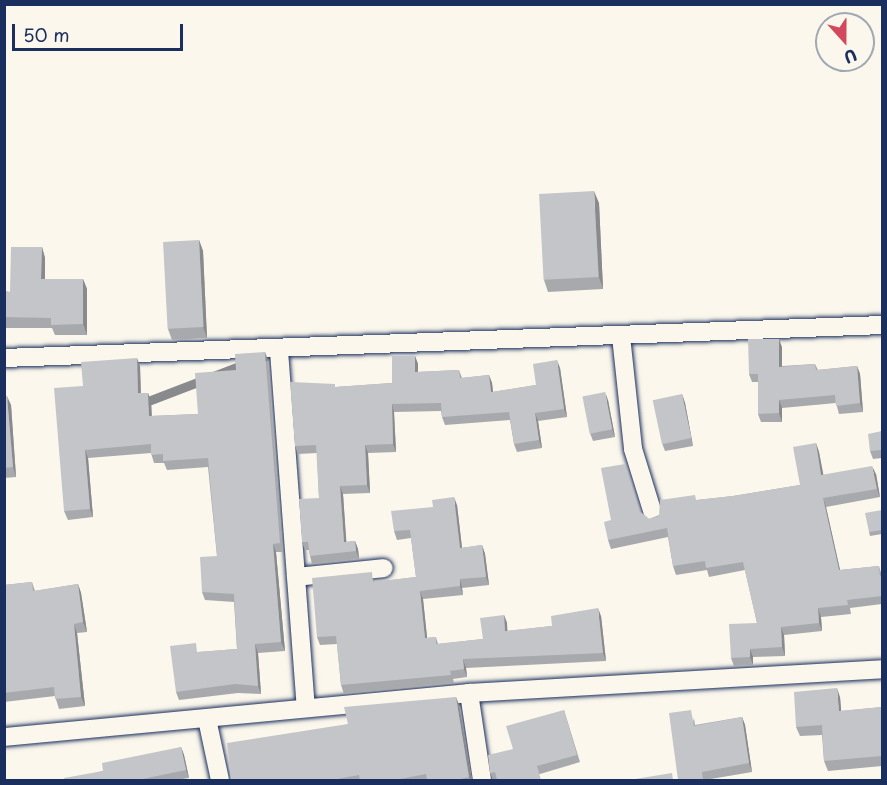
<!DOCTYPE html>
<html>
<head>
<meta charset="utf-8">
<style>
  body { margin:0 }
  #map { position:relative; width:887px; height:785px; overflow:hidden; background:#fbf7ec; font-family:"Playpen Sans",sans-serif }
  div>[style] { position:absolute }
  [style*='--x'] { left:calc(var(--x)*1px); top:calc(var(--y)*1px); width:calc(var(--w)*1px); rotate:calc(var(--a)*1deg) }
  .roads { filter:drop-shadow(0 0 2px #1b2f5e) drop-shadow(0 0 2px #1b2f5e) }
  .minor>* { height:18px; margin:-9px; padding:0 9px; transform-origin:9px; border-radius:9px; background:#fbf7ec }
  .wall>* { inset:0; background:#a8a9ad }
  .shaded-wall>* { inset:0; background:#888a8d; transform-origin:0 0 }
  .building>* { inset:0; background:#c3c5c9; transform-origin:0 0 }
  span { translate:-50% -50%; white-space:nowrap; text-align:center; line-height:1.15; -webkit-text-stroke:6px #fbf7ec; paint-order:stroke }
  .frame { position:absolute; inset:0; border:6px solid #1b2f5e; pointer-events:none }
  .north { position:absolute; left:815px; top:12px; width:60px; height:60px; box-sizing:border-box; background:#fbf7ec; border:2px solid #a1a7b3; border-radius:50%; rotate:159deg; font-size:16px; font-weight:700; line-height:24px; text-align:center; color:#1b2f5e }
  .north::after { content:''; display:block; margin:auto; width:21px; height:27px; background:#d1495b; clip-path:polygon(50% 0,100% 100%,50% 72%,0 100%) }
  .scale { position:absolute; left:12px; top:24px; width:171px; height:27px; box-sizing:border-box; border:3px solid #1b2f5e; border-top:0; padding-left:8px; font-size:18px; line-height:21px; white-space:nowrap; color:#1b2f5e; -webkit-text-stroke:4px #fbf7ec; paint-order:stroke }
</style>
</head>
<body>
<div id="map">
  <div class="roads">
    <div class="minor">
      <div style="--x:621;--y:336;--w:114;--a:83.9"></div>
      <div style="--x:633;--y:449;--w:71;--a:72.8"></div>
      <div style="--x:279;--y:351;--w:358;--a:85.7"></div>
      <div style="--x:4;--y:358;--w:879;--a:-2.15"></div>
      <div style="--x:296;--y:577;--w:88;--a:-5.8"></div>
      <div style="--x:469;--y:693;--w:88;--a:81.5"></div>
      <div style="--x:207;--y:719;--w:62;--a:78"></div>
      <div style="--x:4;--y:737;--w:467;--a:-5.4"></div>
      <div style="--x:469;--y:693;--w:414;--a:-3.3"></div>
    </div>
  </div>
  <div class="wall">
    <div style="clip-path:polygon(599px 203px,603px 289px,548px 292px,544px 280px)"></div>
    <div style="clip-path:polygon(199px 240px,203px 251px,207px 338px,172px 340px,168px 329px)"></div>
    <div style="clip-path:polygon(42px 247px,45px 258px,45px 279px,83px 279px,87px 289px,87px 335px,55px 335px,52px 328px,4px 328px,4px 291px,10px 292px)"></div>
    <div style="clip-path:polygon(782px 347px,782px 366px,815px 364px,818px 370px,857px 366px,860px 374px,863px 412px,839px 414px,836px 403px,782px 408px,782px 422px,761px 422px,758px 414px,758px 382px,752px 382px,749px 374px)"></div>
    <div style="clip-path:polygon(415px 356px,418px 364px,418px 372px,459px 370px,462px 378px,489px 375px,492px 383px,493px 392px,536px 385px,560px 368px,567px 417px,538px 421px,542px 448px,517px 452px,514px 444px,510px 420px,445px 425px,442px 417px,441px 411px,394px 412px,396px 452px,368px 453px,370px 493px,343px 494px,346px 542px,355px 541px,358px 549px,359px 559px,312px 564px,310px 556px,309px 550px,305px 550px,302px 542px,319px 498px,317px 453px,298px 454px,295px 446px,336px 387px,392px 383px)"></div>
    <div style="clip-path:polygon(268px 360px,283px 552px,276px 552px,285px 651px,258px 653px,261px 694px,238px 693px,179px 700px,176px 692px,199px 652px,237px 649px,234px 602px,205px 600px,202px 592px,217px 556px,208px 467px,167px 470px,164px 463px,154px 463px,151px 453px,88px 458px,93px 517px,68px 520px,64px 511px,83px 386px,140px 366px,141px 393px,148px 393px,151px 401px,152px 416px,198px 414px,236px 370px)"></div>
    <div style="clip-path:polygon(682px 394px,685px 403px,693px 446px,665px 451px,662px 443px)"></div>
    <div style="clip-path:polygon(4px 396px,11px 405px,16px 477px,4px 478px)"></div>
    <div style="clip-path:polygon(608px 400px,615px 437px,593px 441px,590px 433px)"></div>
    <div style="clip-path:polygon(882px 431px,882px 458px,873px 459px,870px 451px)"></div>
    <div style="clip-path:polygon(816px 443px,819px 452px,823px 475px,876px 474px,880px 497px,826px 507px,840px 570px,879px 566px,882px 576px,882px 604px,850px 608px,851px 614px,821px 617px,822px 631px,784px 635px,785px 656px,753px 657px,753px 665px,734px 666px,731px 658px,757px 623px,745px 570px,709px 577px,707px 570px,676px 575px,673px 566px,668px 537px,611px 549px,608px 540px,611px 520px,625px 464px,641px 512px,649px 519px,697px 500px,733px 496px,800px 485px)"></div>
    <div style="clip-path:polygon(457px 505px,462px 548px,482px 545px,485px 554px,489px 585px,462px 588px,463px 595px,423px 599px,427px 638px,436px 637px,438px 644px,483px 639px,504px 615px,507px 623px,507px 631px,552px 626px,601px 616px,606px 661px,466px 668px,467px 677px,453px 679px,454px 683px,344px 694px,341px 685px,337px 644px,320px 645px,317px 637px,375px 580px,375px 582px,416px 577px,411px 538px,397px 540px,394px 531px)"></div>
    <div style="clip-path:polygon(882px 510px,882px 534px,870px 536px,869px 532px)"></div>
    <div style="clip-path:polygon(32px 582px,35px 591px,78px 584px,81px 593px,87px 632px,77px 633px,85px 706px,59px 709px,55px 696px,4px 702px,4px 585px)"></div>
    <div style="clip-path:polygon(456px 697px,459px 705px,472px 780px,231px 780px,348px 724px)"></div>
    <div style="clip-path:polygon(840px 697px,841px 711px,882px 707px,882px 766px,828px 771px,824px 761px,822px 735px,800px 736px,796px 727px)"></div>
    <div style="clip-path:polygon(564px 710px,580px 762px,540px 774px,493px 780px,490px 773px,513px 749px)"></div>
    <div style="clip-path:polygon(742px 717px,745px 725px,752px 772px,705px 780px,678px 780px,694px 718px,695px 725px)"></div>
    <div style="clip-path:polygon(181px 747px,184px 755px,189px 778px,176px 780px,64px 780px,103px 771px)"></div>
  </div>
  <div class="shaded-wall">
    <div style="left:4px;top:147px;width:2px;height:39px;rotate:63deg"></div>
    <div style="clip-path:polygon(594px 191px,599px 203px,603px 289px,599px 277px)"></div>
    <div style="clip-path:polygon(199px 240px,203px 251px,207px 338px,203px 327px)"></div>
    <div style="clip-path:polygon(42px 247px,45px 258px,45px 289px,41px 279px)"></div>
    <div style="clip-path:polygon(83px 279px,87px 289px,87px 335px,83px 324px)"></div>
    <div style="clip-path:polygon(779px 339px,782px 347px,782px 375px,779px 367px)"></div>
    <div style="left:265px;top:352px;width:9px;height:192px;rotate:69deg"></div>
    <div style="clip-path:polygon(415px 356px,418px 364px,418px 380px,415px 372px)"></div>
    <div style="clip-path:polygon(137px 358px,140px 366px,141px 402px,138px 393px)"></div>
    <div style="clip-path:polygon(557px 360px,560px 368px,567px 417px,564px 409px)"></div>
    <div style="clip-path:polygon(857px 366px,860px 374px,863px 412px,860px 403px)"></div>
    <div style="clip-path:polygon(489px 375px,492px 383px,494px 400px,491px 392px)"></div>
    <div style="clip-path:polygon(605px 392px,608px 400px,615px 437px,612px 429px)"></div>
    <div style="clip-path:polygon(148px 393px,151px 401px,152px 425px,149px 416px)"></div>
    <div style="clip-path:polygon(682px 394px,685px 403px,693px 446px,691px 438px)"></div>
    <div style="clip-path:polygon(7px 396px,11px 405px,16px 477px,13px 467px)"></div>
    <div style="clip-path:polygon(779px 400px,782px 408px,782px 422px,779px 413px)"></div>
    <div style="clip-path:polygon(392px 404px,394px 412px,396px 452px,393px 444px)"></div>
    <div style="clip-path:polygon(535px 413px,538px 421px,542px 448px,539px 440px)"></div>
    <div style="clip-path:polygon(816px 443px,819px 452px,825px 483px,821px 475px)"></div>
    <div style="clip-path:polygon(365px 445px,368px 453px,370px 493px,367px 485px)"></div>
    <div style="clip-path:polygon(85px 450px,88px 458px,93px 517px,90px 509px)"></div>
    <div style="clip-path:polygon(872px 466px,876px 474px,880px 497px,877px 489px)"></div>
    <div style="clip-path:polygon(340px 486px,343px 494px,347px 550px,344px 542px)"></div>
    <div style="clip-path:polygon(454px 497px,457px 505px,463px 556px,460px 548px)"></div>
    <div style="clip-path:polygon(823px 498px,826px 507px,842px 579px,839px 570px)"></div>
    <div style="clip-path:polygon(355px 541px,358px 549px,359px 559px,356px 551px)"></div>
    <div style="clip-path:polygon(273px 544px,276px 552px,285px 651px,281px 642px)"></div>
    <div style="clip-path:polygon(482px 545px,485px 554px,489px 585px,486px 577px)"></div>
    <div style="clip-path:polygon(460px 579px,462px 588px,463px 595px,460px 586px)"></div>
    <div style="clip-path:polygon(78px 584px,81px 593px,87px 632px,83px 622px)"></div>
    <div style="clip-path:polygon(420px 591px,423px 599px,428px 646px,425px 638px)"></div>
    <div style="clip-path:polygon(598px 608px,601px 616px,606px 661px,603px 653px)"></div>
    <div style="clip-path:polygon(818px 608px,821px 617px,822px 631px,819px 623px)"></div>
    <div style="clip-path:polygon(504px 615px,507px 623px,508px 639px,505px 631px)"></div>
    <div style="clip-path:polygon(74px 624px,77px 633px,85px 706px,81px 697px)"></div>
    <div style="clip-path:polygon(781px 627px,784px 635px,785px 656px,782px 647px)"></div>
    <div style="clip-path:polygon(255px 644px,258px 653px,261px 694px,258px 686px)"></div>
    <div style="clip-path:polygon(750px 649px,753px 657px,753px 665px,750px 657px)"></div>
    <div style="clip-path:polygon(463px 659px,466px 668px,467px 677px,464px 669px)"></div>
    <div style="clip-path:polygon(837px 688px,840px 697px,842px 720px,839px 711px)"></div>
    <div style="clip-path:polygon(456px 697px,459px 705px,472px 780px,471px 780px,469px 777px)"></div>
    <div style="clip-path:polygon(742px 717px,745px 725px,752px 772px,749px 763px)"></div>
    <div style="clip-path:polygon(181px 747px,184px 755px,189px 778px,186px 770px)"></div>
  </div>
  <div class="building">
    <div style="left:594px;top:191px;width:86px;height:55px;rotate:87deg"></div>
    <div style="left:199px;top:240px;width:87px;height:36px;rotate:87deg"></div>
    <div style="clip-path:polygon(11px 247px,42px 247px,41px 279px,83px 279px,83px 324px,51px 325px,51px 318px,4px 317px,4px 291px,10px 292px)"></div>
    <div style="clip-path:polygon(748px 339px,779px 339px,779px 367px,815px 364px,816px 370px,857px 366px,860px 403px,836px 406px,835px 395px,779px 400px,779px 413px,758px 414px,758px 374px,749px 374px)"></div>
    <div style="clip-path:polygon(265px 352px,280px 543px,273px 544px,281px 642px,255px 644px,258px 686px,235px 684px,176px 692px,170px 646px,196px 643px,197px 652px,237px 649px,234px 594px,202px 592px,200px 557px,217px 556px,208px 458px,163px 461px,163px 454px,151px 455px,151px 444px,85px 450px,90px 509px,64px 511px,54px 388px,83px 386px,81px 362px,137px 358px,138px 393px,148px 393px,149px 416px,198px 414px,195px 373px,236px 370px,235px 354px)"></div>
    <div style="clip-path:polygon(392px 356px,415px 356px,415px 372px,459px 370px,460px 378px,489px 375px,491px 392px,536px 385px,533px 364px,557px 360px,564px 409px,535px 413px,539px 440px,514px 444px,509px 412px,442px 417px,441px 403px,392px 404px,393px 444px,365px 445px,367px 485px,340px 486px,344px 542px,355px 541px,356px 551px,310px 556px,308px 542px,302px 542px,299px 499px,319px 498px,316px 445px,295px 446px,290px 382px,335px 384px,335px 387px,392px 383px)"></div>
    <div style="left:605px;top:392px;width:38px;height:23px;rotate:79deg"></div>
    <div style="left:682px;top:394px;width:45px;height:30px;rotate:78deg"></div>
    <div style="clip-path:polygon(4px 396px,7px 396px,13px 467px,4px 468px)"></div>
    <div style="clip-path:polygon(882px 431px,882px 450px,870px 451px,868px 434px)"></div>
    <div style="clip-path:polygon(816px 443px,821px 475px,872px 466px,877px 489px,823px 498px,839px 570px,879px 566px,880px 576px,882px 576px,882px 596px,847px 600px,848px 605px,818px 608px,819px 623px,781px 627px,782px 647px,750px 649px,750px 657px,731px 658px,729px 624px,757px 623px,743px 562px,706px 568px,705px 561px,673px 566px,667px 528px,608px 540px,604px 522px,611px 520px,601px 468px,625px 464px,640px 512px,649px 519px,659px 516px,660px 500px,695px 495px,696px 500px,733px 496px,800px 485px,793px 447px)"></div>
    <div style="clip-path:polygon(454px 497px,460px 548px,482px 545px,486px 577px,460px 579px,460px 586px,420px 591px,425px 638px,436px 637px,436px 644px,483px 639px,480px 618px,504px 615px,505px 631px,552px 626px,551px 616px,598px 608px,603px 653px,463px 659px,464px 669px,450px 671px,451px 675px,341px 685px,336px 636px,317px 637px,312px 578px,372px 572px,373px 582px,416px 577px,410px 530px,394px 531px,391px 511px,433px 507px,432px 500px)"></div>
    <div style="clip-path:polygon(882px 510px,882px 530px,869px 532px,865px 513px)"></div>
    <div style="clip-path:polygon(32px 582px,33px 591px,78px 584px,83px 622px,74px 624px,81px 697px,55px 699px,54px 687px,4px 693px,4px 585px)"></div>
    <div style="clip-path:polygon(837px 688px,839px 711px,882px 707px,882px 756px,824px 761px,822px 725px,796px 727px,794px 692px)"></div>
    <div style="clip-path:polygon(456px 697px,469px 777px,461px 779px,461px 780px,427px 780px,426px 774px,395px 780px,360px 780px,359px 775px,332px 780px,231px 780px,227px 743px,348px 724px,344px 707px)"></div>
    <div style="clip-path:polygon(564px 710px,577px 755px,537px 766px,541px 780px,497px 780px,495px 772px,490px 773px,488px 755px,513px 749px,506px 726px)"></div>
    <div style="clip-path:polygon(691px 710px,694px 726px,742px 717px,749px 763px,702px 772px,703px 780px,678px 780px,669px 713px)"></div>
    <div style="clip-path:polygon(181px 747px,186px 770px,138px 780px,64px 780px,64px 778px,103px 771px,102px 763px)"></div>
    <div style="clip-path:polygon(672px 773px,673px 780px,629px 780px)"></div>
  </div>
  <div class="frame"></div>
  <div class="north">U</div>
  <div class="scale">50 m</div>
</div>
</body>
</html>
